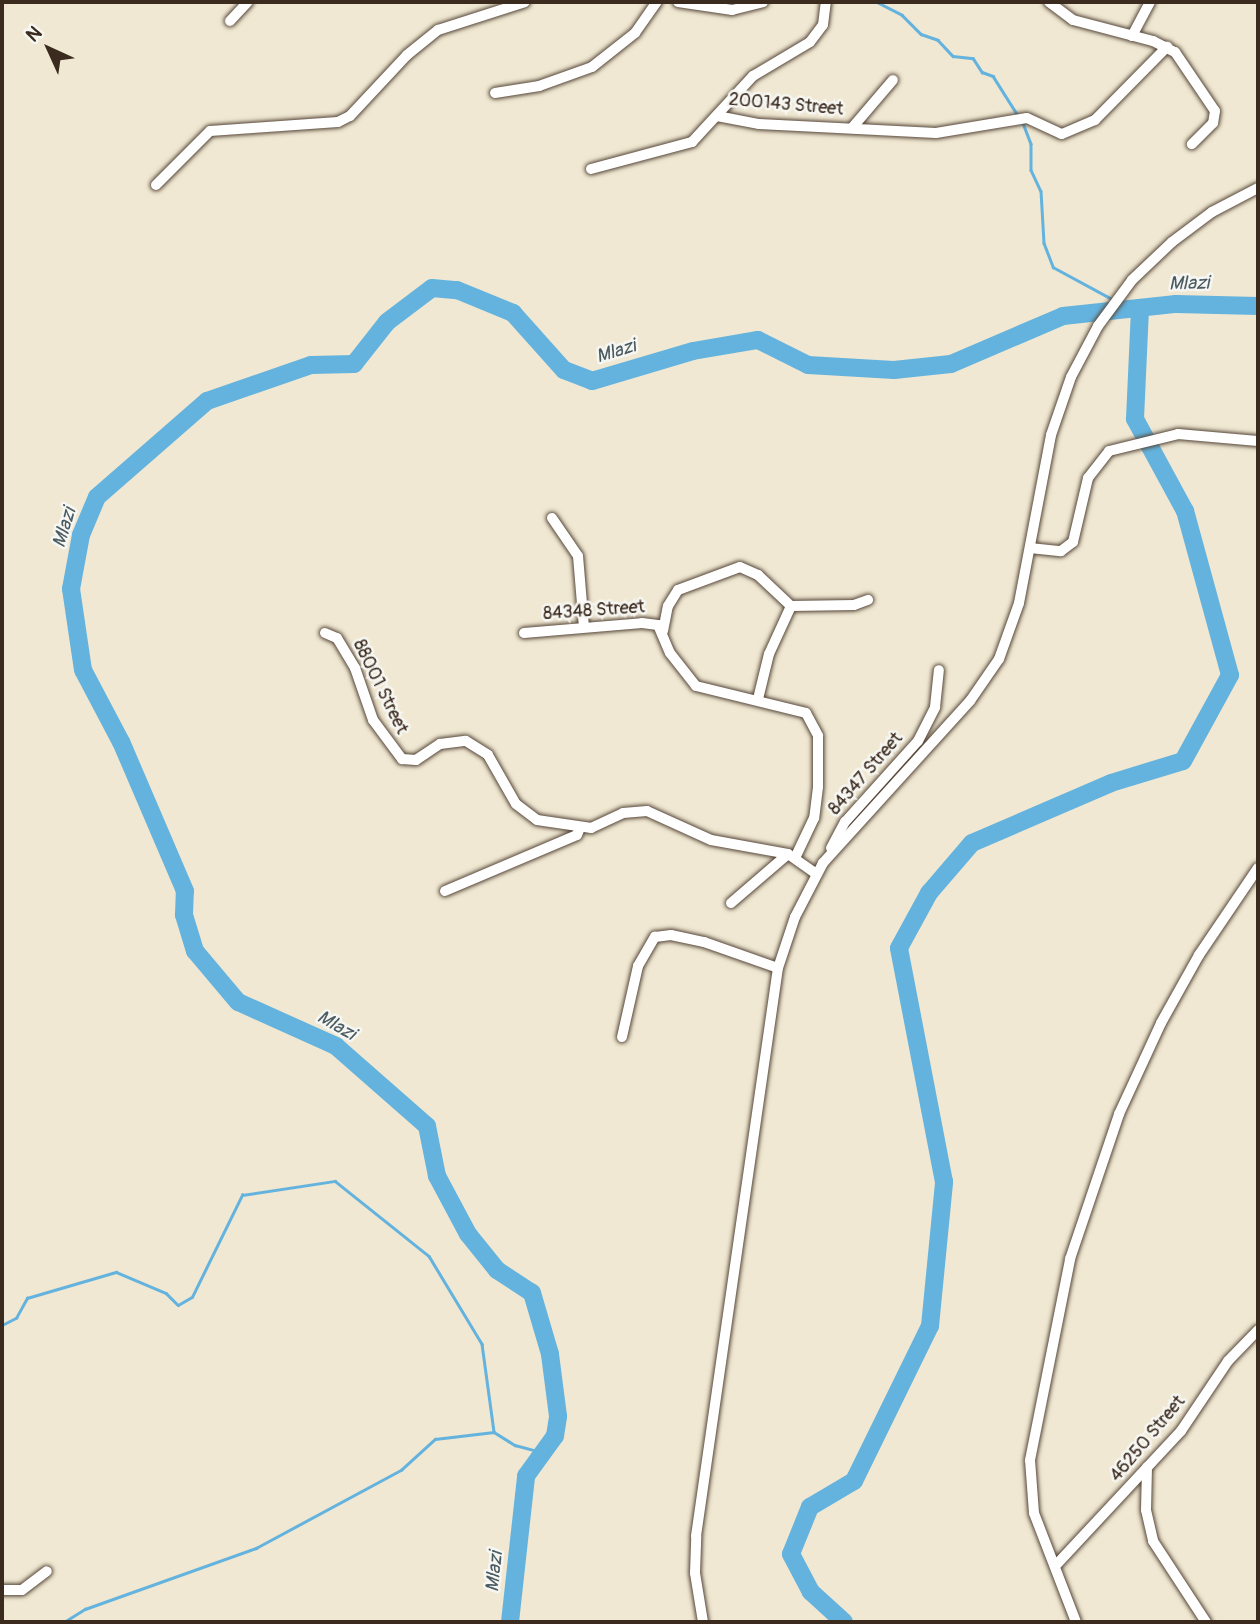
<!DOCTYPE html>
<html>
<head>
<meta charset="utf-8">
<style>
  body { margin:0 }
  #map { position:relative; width:1260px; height:1624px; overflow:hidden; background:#f0e8d2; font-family:Pangolin,sans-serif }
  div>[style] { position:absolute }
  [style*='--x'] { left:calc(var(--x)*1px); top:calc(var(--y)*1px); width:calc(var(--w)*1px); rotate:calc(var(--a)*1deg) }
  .stream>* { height:2.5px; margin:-1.25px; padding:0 1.25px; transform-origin:1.25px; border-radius:1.25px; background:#64b3de }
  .river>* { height:18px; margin:-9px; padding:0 9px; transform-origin:9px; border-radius:9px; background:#64b3de }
  .roads { filter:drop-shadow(0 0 2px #564639) drop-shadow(0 0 2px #564639) }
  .minor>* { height:10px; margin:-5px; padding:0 5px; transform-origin:5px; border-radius:5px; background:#fff }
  span { translate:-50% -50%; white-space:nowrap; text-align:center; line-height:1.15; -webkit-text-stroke:5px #f6f6f2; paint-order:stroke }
  .street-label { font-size:18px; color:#3b2a1e }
  .water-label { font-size:19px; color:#495a61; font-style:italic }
  .frame { position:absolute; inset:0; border:4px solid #3b2a1e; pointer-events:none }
  .north { position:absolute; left:14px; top:14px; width:70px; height:70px; -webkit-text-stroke:5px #f6f6f2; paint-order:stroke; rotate:315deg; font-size:19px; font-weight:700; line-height:28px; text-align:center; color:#3b2a1e }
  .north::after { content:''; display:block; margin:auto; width:24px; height:32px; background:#3b2a1e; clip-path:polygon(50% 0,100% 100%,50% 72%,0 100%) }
</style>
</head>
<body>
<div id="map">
  <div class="stream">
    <div style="--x:877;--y:2;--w:28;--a:27"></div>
    <div style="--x:902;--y:15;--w:27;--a:45"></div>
    <div style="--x:921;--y:34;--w:18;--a:19"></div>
    <div style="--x:938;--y:40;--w:22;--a:47"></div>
    <div style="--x:953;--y:56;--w:20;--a:6"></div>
    <div style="--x:973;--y:58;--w:17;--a:57"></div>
    <div style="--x:982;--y:72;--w:12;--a:20"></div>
    <div style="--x:993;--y:76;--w:45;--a:57.7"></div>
    <div style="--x:1023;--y:123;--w:22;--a:69"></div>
    <div style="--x:1031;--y:144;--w:26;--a:90"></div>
    <div style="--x:1031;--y:170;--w:23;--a:65"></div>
    <div style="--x:1041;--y:191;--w:52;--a:86.7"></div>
    <div style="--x:1044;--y:243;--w:26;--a:69"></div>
    <div style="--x:1053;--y:267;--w:67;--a:28.5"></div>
    <div style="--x:1118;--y:302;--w:17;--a:21"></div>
    <div style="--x:2;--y:1325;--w:16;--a:-27"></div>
    <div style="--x:16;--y:1318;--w:23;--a:-61"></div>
    <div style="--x:27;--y:1298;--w:93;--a:-16.3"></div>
    <div style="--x:116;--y:1272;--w:54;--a:22.8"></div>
    <div style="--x:166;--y:1293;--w:17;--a:45"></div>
    <div style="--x:178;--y:1305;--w:16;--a:-30"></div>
    <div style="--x:192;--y:1297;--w:114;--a:-63.9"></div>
    <div style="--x:242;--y:1195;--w:94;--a:-8.6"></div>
    <div style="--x:335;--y:1181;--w:120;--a:38.6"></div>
    <div style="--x:429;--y:1256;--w:103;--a:58.9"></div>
    <div style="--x:482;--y:1344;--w:89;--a:82.2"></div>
    <div style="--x:64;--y:1622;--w:25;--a:-32"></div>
    <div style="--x:85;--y:1609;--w:182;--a:-19.6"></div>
    <div style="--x:256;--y:1548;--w:165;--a:-28.3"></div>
    <div style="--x:401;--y:1470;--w:46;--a:-42.4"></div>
    <div style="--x:435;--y:1439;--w:59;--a:-6.8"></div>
    <div style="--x:494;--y:1432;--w:25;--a:32"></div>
    <div style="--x:515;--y:1445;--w:27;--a:15"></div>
  </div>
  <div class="river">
    <div style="--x:510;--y:1622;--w:147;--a:-83.7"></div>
    <div style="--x:526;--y:1476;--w:49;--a:-54.1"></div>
    <div style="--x:555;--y:1436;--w:20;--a:-81"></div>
    <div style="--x:558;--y:1416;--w:63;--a:-97.4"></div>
    <div style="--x:550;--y:1354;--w:64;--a:-106.4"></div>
    <div style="--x:532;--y:1293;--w:42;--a:-146.7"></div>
    <div style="--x:497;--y:1270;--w:46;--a:-128.9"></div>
    <div style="--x:468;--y:1234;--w:66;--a:-118.1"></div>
    <div style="--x:437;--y:1176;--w:51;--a:-101.3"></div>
    <div style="--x:427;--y:1126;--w:121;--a:-138.7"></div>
    <div style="--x:336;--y:1046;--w:107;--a:-155.8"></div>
    <div style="--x:238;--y:1002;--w:67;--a:-130.1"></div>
    <div style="--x:195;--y:951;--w:38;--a:-107"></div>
    <div style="--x:184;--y:915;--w:24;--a:-88"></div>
    <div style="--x:185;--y:891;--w:162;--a:-113.2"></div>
    <div style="--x:121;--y:742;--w:81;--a:-117.8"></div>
    <div style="--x:83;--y:670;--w:82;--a:-98.4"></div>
    <div style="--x:71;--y:589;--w:55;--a:-79.5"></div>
    <div style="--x:81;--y:535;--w:41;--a:-67.2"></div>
    <div style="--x:97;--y:497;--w:146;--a:-41.1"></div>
    <div style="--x:207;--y:401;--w:110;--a:-19.1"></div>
    <div style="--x:311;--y:365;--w:43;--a:-1.3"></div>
    <div style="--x:354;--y:364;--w:53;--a:-51.8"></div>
    <div style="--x:387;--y:322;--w:56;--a:-37.1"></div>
    <div style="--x:432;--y:288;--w:25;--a:5"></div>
    <div style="--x:457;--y:290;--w:61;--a:22.3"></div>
    <div style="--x:513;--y:313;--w:76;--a:48.2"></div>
    <div style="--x:564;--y:370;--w:30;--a:21"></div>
    <div style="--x:592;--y:381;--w:105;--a:-16.5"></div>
    <div style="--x:693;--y:351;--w:66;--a:-9.6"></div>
    <div style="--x:758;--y:340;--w:56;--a:26.6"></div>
    <div style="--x:808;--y:365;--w:86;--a:3.3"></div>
    <div style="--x:894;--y:370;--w:57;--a:-6"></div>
    <div style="--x:951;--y:364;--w:122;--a:-23.2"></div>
    <div style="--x:1063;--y:316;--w:114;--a:-6.1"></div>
    <div style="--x:1176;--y:304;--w:82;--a:1.4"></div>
    <div style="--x:844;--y:1622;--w:45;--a:-137.7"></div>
    <div style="--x:811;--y:1592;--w:43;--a:-117.8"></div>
    <div style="--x:791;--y:1554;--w:51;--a:-68"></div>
    <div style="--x:810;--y:1507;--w:51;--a:-30.6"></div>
    <div style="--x:854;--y:1481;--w:173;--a:-63.9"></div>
    <div style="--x:930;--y:1326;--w:145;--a:-84.4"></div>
    <div style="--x:944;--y:1182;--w:238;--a:-100.9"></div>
    <div style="--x:899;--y:948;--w:63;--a:-61.4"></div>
    <div style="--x:929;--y:893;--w:66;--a:-49.3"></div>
    <div style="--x:972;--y:843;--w:151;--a:-23.3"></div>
    <div style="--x:1111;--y:783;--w:75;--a:-17"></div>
    <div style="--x:1183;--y:761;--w:98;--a:-61.3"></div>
    <div style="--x:1230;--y:675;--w:170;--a:-105.3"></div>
    <div style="--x:1185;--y:511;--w:105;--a:-118.5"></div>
    <div style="--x:1135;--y:419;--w:111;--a:-87.4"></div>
  </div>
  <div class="roads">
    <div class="minor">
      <div style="--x:678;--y:2;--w:55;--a:8.4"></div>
      <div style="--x:732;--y:10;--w:32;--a:-14"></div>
      <div style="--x:1049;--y:2;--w:30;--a:37"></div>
      <div style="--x:1073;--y:20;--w:83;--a:14.7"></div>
      <div style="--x:1153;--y:41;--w:25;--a:27"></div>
      <div style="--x:1175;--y:52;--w:71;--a:55.9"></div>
      <div style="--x:1215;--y:111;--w:12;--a:99"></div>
      <div style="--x:1213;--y:123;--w:30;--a:135"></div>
      <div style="--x:230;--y:21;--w:26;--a:-47"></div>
      <div style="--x:1132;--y:36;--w:38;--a:-62"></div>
      <div style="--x:495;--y:93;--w:45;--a:-9"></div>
      <div style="--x:539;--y:86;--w:56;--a:-19.7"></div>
      <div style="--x:592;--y:67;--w:55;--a:-38.3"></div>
      <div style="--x:635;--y:33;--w:38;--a:-55"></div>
      <div style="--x:717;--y:116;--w:43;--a:10.8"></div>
      <div style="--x:759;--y:124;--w:177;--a:2.9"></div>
      <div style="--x:936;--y:133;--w:92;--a:-9.4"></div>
      <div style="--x:1027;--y:118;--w:38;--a:25"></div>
      <div style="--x:1062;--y:134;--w:36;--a:-23"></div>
      <div style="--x:1095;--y:120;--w:103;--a:-45.4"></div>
      <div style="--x:852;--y:128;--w:63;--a:-49.5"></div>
      <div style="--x:591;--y:169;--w:105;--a:-15"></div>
      <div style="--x:692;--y:142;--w:90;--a:-47.3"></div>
      <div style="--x:753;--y:76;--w:66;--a:-30.8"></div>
      <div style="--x:810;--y:42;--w:21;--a:-53"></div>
      <div style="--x:823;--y:25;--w:23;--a:-83"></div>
      <div style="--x:156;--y:185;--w:76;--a:-45"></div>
      <div style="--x:210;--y:131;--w:128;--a:-4"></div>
      <div style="--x:338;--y:122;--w:13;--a:-27"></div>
      <div style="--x:350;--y:116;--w:83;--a:-46.9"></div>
      <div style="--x:407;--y:55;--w:40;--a:-39"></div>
      <div style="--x:438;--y:30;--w:91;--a:-17.8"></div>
      <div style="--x:552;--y:518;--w:46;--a:55.6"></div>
      <div style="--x:578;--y:556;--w:71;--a:85.2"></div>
      <div style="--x:1030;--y:548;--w:31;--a:6"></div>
      <div style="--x:1061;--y:551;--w:15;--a:-37"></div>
      <div style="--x:1073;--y:542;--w:66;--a:-76.8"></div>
      <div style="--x:1088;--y:478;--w:34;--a:-52"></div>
      <div style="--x:1109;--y:451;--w:71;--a:-13.8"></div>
      <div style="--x:1178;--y:434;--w:80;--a:5"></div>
      <div style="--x:663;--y:631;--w:25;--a:-79"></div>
      <div style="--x:668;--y:606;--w:19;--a:-58"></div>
      <div style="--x:678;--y:590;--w:66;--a:-20.4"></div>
      <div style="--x:740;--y:567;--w:20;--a:24"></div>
      <div style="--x:758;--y:575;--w:45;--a:43.2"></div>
      <div style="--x:791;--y:606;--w:63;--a:-0.9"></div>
      <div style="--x:854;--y:605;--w:15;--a:-20"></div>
      <div style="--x:325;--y:633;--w:13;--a:23"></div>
      <div style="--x:337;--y:638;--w:35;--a:59"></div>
      <div style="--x:355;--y:668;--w:55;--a:70.9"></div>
      <div style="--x:373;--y:720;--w:49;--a:53.4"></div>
      <div style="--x:402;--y:759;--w:14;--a:4"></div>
      <div style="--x:416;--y:760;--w:29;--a:-34"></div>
      <div style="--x:440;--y:744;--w:26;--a:-7"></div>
      <div style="--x:466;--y:741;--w:26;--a:32"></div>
      <div style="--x:488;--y:755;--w:56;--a:60.3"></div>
      <div style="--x:516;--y:804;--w:26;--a:37"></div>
      <div style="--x:537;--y:820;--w:55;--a:8.4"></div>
      <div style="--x:591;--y:828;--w:35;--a:-25"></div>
      <div style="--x:623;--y:813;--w:24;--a:-5"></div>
      <div style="--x:647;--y:811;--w:70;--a:24.4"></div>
      <div style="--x:711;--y:840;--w:78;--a:10.3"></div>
      <div style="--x:788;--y:854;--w:35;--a:35"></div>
      <div style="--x:524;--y:633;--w:118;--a:-4.8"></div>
      <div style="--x:642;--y:623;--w:16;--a:7"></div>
      <div style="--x:658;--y:625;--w:30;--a:67"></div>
      <div style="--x:670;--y:653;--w:42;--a:51.8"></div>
      <div style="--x:696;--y:686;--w:113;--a:13.8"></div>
      <div style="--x:806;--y:713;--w:26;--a:62"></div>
      <div style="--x:818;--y:736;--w:51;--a:90"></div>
      <div style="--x:818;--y:787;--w:31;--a:97"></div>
      <div style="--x:814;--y:818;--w:44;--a:115.4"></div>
      <div style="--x:758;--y:699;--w:46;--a:-76.3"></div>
      <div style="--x:769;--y:654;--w:53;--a:-65.4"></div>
      <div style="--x:831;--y:848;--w:30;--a:-62"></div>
      <div style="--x:845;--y:822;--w:109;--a:-48"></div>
      <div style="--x:918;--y:741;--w:38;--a:-63"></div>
      <div style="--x:935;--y:707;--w:37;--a:-84"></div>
      <div style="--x:445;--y:891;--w:143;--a:-23"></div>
      <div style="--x:577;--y:835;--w:8;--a:-67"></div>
      <div style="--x:731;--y:903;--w:75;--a:-40.7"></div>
      <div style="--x:622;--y:1037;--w:73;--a:-77.3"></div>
      <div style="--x:638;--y:966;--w:34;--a:-60"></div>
      <div style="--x:655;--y:937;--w:16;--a:-7"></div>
      <div style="--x:671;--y:935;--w:34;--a:12"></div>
      <div style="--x:704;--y:942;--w:78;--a:19.4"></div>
      <div style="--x:1147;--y:1467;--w:43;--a:91.3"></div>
      <div style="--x:1146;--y:1510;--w:32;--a:77"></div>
      <div style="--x:1153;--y:1541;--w:97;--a:56.8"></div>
      <div style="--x:1057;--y:1564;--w:182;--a:-47"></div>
      <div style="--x:1181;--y:1431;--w:84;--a:-56.1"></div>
      <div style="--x:1228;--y:1361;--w:43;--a:-45.9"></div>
      <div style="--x:2;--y:1590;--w:20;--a:0"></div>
      <div style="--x:22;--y:1590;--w:31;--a:-37"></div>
      <div style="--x:703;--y:1622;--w:50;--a:-99.3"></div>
      <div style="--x:695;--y:1573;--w:37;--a:-88"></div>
      <div style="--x:696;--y:1536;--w:574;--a:-81.79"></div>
      <div style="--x:778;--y:968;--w:54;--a:-71.6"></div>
      <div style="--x:795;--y:917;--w:61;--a:-62.6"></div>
      <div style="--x:823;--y:863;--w:219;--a:-47.8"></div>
      <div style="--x:970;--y:701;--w:51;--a:-55.4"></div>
      <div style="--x:999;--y:659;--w:59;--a:-70.3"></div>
      <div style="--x:1019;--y:603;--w:171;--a:-79.2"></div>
      <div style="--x:1051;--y:435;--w:61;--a:-71"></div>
      <div style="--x:1071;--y:377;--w:58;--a:-62.1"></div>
      <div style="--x:1098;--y:326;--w:57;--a:-53.5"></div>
      <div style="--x:1132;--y:280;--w:55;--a:-43.5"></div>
      <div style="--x:1172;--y:242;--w:50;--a:-36.9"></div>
      <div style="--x:1212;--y:212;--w:52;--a:-27.6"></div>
      <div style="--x:1076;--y:1622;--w:117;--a:-111.1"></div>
      <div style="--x:1034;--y:1513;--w:53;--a:-94.3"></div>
      <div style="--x:1030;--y:1460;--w:205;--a:-78.7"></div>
      <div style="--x:1070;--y:1259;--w:153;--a:-71.3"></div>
      <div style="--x:1119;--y:1114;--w:100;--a:-65.2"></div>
      <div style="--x:1161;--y:1023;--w:78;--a:-60.8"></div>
      <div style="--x:1199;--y:955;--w:105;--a:-55.9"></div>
    </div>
  </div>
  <div class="street-label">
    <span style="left:786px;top:105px;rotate:5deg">200143 Street</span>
    <span style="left:594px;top:611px;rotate:-4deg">84348 Street</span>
    <span style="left:380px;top:687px;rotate:64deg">88001 Street</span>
    <span style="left:866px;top:774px;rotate:-49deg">84347 Street</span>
    <span style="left:1148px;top:1439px;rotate:-50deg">46250 Street</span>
  </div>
  <div class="water-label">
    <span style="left:1189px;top:284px;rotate:-1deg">Mlazi</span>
    <span style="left:616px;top:352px;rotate:-17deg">Mlazi</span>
    <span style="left:65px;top:528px;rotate:-73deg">Mlazi</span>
    <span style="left:336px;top:1026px;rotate:30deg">Mlazi</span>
    <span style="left:495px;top:1572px;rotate:-84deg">Mlazi</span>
  </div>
  <div class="frame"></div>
  <div class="north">N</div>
</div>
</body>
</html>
